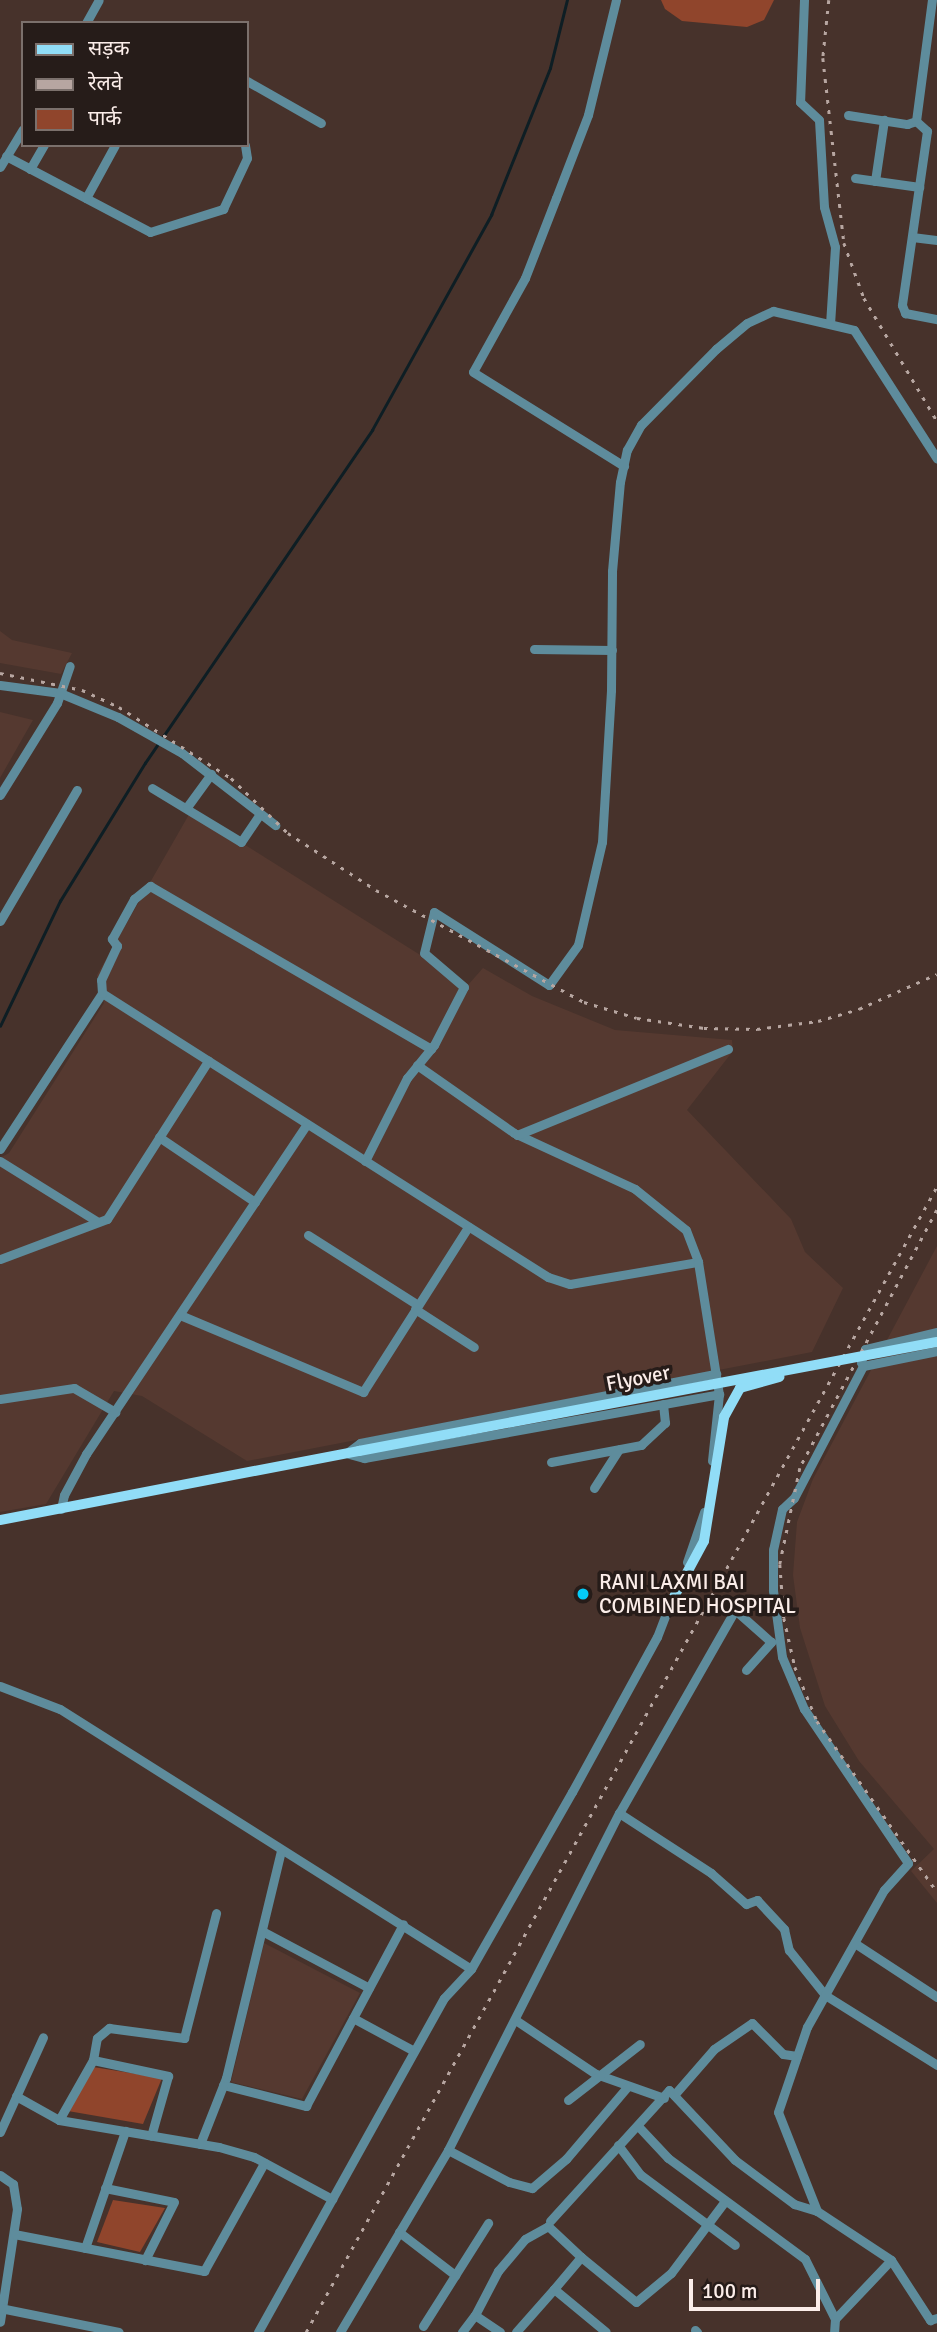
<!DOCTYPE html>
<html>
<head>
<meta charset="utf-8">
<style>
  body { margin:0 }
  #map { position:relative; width:937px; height:2332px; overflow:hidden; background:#47322b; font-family:Signika,"Noto Sans Devanagari",sans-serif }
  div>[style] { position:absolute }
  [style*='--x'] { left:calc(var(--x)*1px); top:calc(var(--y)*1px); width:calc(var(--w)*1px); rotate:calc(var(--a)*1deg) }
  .built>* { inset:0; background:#553930 }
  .green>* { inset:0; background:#90452c }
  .stream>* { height:2.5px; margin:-1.25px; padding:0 1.25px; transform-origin:1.25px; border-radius:1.25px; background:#0e1e24 }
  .minor>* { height:9px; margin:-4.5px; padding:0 4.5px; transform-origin:4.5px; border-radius:4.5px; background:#5e8c9c }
  .major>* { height:10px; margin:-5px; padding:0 5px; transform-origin:5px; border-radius:5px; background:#91ddf7 }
  .rail>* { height:2.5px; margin-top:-1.25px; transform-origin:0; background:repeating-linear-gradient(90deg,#b7a6a1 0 3.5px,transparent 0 10.5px) }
  .major-bridge>* { height:10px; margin:-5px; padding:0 5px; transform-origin:5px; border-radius:5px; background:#91ddf7 }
  .dots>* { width:19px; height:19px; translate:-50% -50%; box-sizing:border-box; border:4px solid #261c19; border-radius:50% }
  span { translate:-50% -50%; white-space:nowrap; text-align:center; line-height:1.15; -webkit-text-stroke:7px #261c19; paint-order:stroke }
  .street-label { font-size:21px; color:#fbede9 }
  .poi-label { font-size:21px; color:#fbede9 }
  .left { translate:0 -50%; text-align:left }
  .legend { position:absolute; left:21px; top:21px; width:228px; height:126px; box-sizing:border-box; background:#261c19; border:2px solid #7b706c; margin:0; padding:9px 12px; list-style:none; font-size:21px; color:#fbede9 }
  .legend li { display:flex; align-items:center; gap:14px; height:35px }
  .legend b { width:35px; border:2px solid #7b706c }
  .scale { position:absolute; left:689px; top:2279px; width:131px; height:32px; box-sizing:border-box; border:4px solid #fbede9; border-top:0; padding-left:9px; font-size:21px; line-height:24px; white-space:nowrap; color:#fbede9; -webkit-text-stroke:5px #261c19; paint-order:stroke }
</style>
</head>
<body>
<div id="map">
  <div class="built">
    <div style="clip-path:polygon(0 631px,12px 640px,72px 653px,61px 674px,0 663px)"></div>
    <div style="clip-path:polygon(0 712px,33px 720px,0 778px)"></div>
    <div style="clip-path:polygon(191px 811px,468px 985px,483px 968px,532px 996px,615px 1030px,732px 1040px,733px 1051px,687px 1110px,791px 1219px,805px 1252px,843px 1288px,812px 1352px,247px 1461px,142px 1396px,114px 1391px,46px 1504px,0 1512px,0 1158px,9px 1153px,104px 1003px,97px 975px)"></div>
    <div style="clip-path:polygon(937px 1246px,937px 1903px,911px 1871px,934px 1849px,859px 1761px,825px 1706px,800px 1628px,793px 1575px,797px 1522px,813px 1479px)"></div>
    <div style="clip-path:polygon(264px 1943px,360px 1993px,302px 2099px,231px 2082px)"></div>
  </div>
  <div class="green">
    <div style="clip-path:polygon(661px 0,774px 0,764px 20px,747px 27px,682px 21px,665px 9px)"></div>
    <div style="clip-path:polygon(93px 2067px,162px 2078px,143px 2124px,68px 2111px)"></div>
    <div style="clip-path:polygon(113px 2200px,165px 2208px,140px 2252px,97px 2242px)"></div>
  </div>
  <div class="stream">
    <div style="--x:0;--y:1026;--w:139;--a:-64.4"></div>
    <div style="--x:60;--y:901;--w:162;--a:-58.4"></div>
    <div style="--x:145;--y:763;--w:403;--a:-55.7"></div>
    <div style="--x:372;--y:430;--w:246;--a:-61"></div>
    <div style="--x:491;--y:215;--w:158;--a:-68.1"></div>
    <div style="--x:550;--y:68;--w:70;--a:-76"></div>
  </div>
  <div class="minor">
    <div style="--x:616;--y:0;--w:118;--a:103.7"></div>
    <div style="--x:588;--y:115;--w:89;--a:111.1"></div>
    <div style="--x:556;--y:198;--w:86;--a:111.2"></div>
    <div style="--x:525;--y:278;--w:107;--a:119"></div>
    <div style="--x:473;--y:372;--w:178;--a:31.9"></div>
    <div style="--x:804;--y:0;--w:102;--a:92.2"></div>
    <div style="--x:800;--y:102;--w:26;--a:43"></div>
    <div style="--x:819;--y:120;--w:87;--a:86.7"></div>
    <div style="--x:824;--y:207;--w:41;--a:74.6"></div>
    <div style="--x:835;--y:247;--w:77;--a:93.7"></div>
    <div style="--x:86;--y:23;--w:26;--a:-61"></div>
    <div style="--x:247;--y:81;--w:85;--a:29.6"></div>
    <div style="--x:848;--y:115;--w:60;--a:8.7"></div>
    <div style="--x:907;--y:124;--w:9;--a:-18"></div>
    <div style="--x:916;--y:121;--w:15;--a:42"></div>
    <div style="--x:927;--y:131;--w:176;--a:98.2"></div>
    <div style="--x:902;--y:305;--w:9;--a:69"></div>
    <div style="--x:905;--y:313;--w:33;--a:11"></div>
    <div style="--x:916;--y:121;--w:122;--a:-82.5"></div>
    <div style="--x:6;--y:156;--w:163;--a:27.8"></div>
    <div style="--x:150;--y:232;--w:77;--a:-17.5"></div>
    <div style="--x:223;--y:209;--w:56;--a:-64.8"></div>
    <div style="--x:247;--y:158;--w:13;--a:-99"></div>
    <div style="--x:0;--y:167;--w:44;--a:-58.8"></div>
    <div style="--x:30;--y:169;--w:28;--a:-60"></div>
    <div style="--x:855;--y:178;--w:65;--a:8"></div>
    <div style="--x:875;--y:181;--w:62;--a:-81.6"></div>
    <div style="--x:86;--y:198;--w:60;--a:-61.3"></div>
    <div style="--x:912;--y:237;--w:25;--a:7"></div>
    <div style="--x:534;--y:649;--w:78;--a:0.7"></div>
    <div style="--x:0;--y:685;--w:61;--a:7.6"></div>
    <div style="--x:60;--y:693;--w:63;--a:22.5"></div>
    <div style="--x:118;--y:717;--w:73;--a:29.4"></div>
    <div style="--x:182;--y:753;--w:118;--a:37.7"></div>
    <div style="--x:152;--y:788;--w:104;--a:31.2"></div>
    <div style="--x:241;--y:842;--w:32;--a:-56"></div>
    <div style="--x:0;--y:795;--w:108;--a:-58.2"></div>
    <div style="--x:57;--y:703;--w:39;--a:-71"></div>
    <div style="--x:187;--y:807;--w:41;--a:-54"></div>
    <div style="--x:0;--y:921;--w:152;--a:-59.6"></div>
    <div style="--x:102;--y:993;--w:529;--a:32.49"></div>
    <div style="--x:548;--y:1277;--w:23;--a:18"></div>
    <div style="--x:570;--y:1284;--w:130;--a:-9.8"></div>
    <div style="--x:417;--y:1065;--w:118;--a:35"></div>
    <div style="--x:514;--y:1133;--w:133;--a:24.8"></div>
    <div style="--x:635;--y:1189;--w:65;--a:38.8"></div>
    <div style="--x:686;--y:1230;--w:34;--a:69"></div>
    <div style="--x:698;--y:1262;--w:134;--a:81"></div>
    <div style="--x:719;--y:1394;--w:67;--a:96"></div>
    <div style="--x:517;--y:1135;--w:228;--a:-22.2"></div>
    <div style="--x:159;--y:1137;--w:116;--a:34.1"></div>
    <div style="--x:0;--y:1149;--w:186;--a:-56.8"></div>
    <div style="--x:102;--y:993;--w:13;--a:-94"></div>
    <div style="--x:101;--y:980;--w:38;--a:-65"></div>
    <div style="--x:117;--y:946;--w:9;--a:-126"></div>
    <div style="--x:112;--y:939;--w:46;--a:-61.2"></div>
    <div style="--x:134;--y:899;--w:21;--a:-39"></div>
    <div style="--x:150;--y:886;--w:325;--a:30.1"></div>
    <div style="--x:0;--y:1161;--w:115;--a:31.9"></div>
    <div style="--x:365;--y:1161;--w:93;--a:-63.2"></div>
    <div style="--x:407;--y:1078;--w:43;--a:-50.7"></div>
    <div style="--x:434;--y:1045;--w:65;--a:-62.7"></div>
    <div style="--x:464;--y:987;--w:52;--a:-139.6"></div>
    <div style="--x:424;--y:953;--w:42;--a:-76.3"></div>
    <div style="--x:434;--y:912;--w:136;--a:32.4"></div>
    <div style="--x:549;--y:985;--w:49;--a:-54.1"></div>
    <div style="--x:578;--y:945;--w:106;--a:-76.9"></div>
    <div style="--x:602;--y:842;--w:152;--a:-86.6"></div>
    <div style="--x:611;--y:690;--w:119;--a:-89.5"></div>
    <div style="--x:612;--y:571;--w:89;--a:-84.9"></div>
    <div style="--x:620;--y:482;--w:33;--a:-78"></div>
    <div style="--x:627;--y:450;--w:29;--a:-61"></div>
    <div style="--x:641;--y:425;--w:107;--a:-45.4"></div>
    <div style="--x:716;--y:349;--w:40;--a:-40"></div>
    <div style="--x:747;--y:323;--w:29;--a:-25"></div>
    <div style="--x:773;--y:311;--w:83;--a:13.2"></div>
    <div style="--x:854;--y:330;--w:153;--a:57.2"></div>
    <div style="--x:308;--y:1235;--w:130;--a:32.5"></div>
    <div style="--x:0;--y:1259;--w:114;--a:-20.5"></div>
    <div style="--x:107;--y:1219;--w:188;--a:-57.4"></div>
    <div style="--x:415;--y:1309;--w:70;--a:32.8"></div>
    <div style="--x:180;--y:1315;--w:199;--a:22.8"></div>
    <div style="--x:363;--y:1392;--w:196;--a:-57.5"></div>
    <div style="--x:937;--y:1332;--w:74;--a:166.7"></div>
    <div style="--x:865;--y:1349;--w:14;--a:107"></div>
    <div style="--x:861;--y:1362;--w:4;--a:63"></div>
    <div style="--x:863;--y:1366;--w:76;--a:-11.5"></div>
    <div style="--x:0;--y:1399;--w:75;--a:-8.5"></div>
    <div style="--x:74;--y:1388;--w:48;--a:30.3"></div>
    <div style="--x:348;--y:1452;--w:15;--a:-37"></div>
    <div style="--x:360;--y:1443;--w:363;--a:-11"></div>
    <div style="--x:349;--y:1454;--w:16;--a:15"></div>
    <div style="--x:364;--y:1458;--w:361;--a:-10.2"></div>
    <div style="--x:551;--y:1462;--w:92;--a:-10.7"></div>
    <div style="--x:641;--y:1445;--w:33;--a:-43"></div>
    <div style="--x:665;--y:1423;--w:19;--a:-96"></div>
    <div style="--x:594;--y:1488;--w:46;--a:-57.3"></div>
    <div style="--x:61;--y:1509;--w:14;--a:-78"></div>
    <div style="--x:64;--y:1495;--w:47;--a:-61.8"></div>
    <div style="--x:86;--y:1454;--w:397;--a:-56.2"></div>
    <div style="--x:687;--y:1562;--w:53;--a:-71.2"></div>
    <div style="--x:746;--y:1670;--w:38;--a:-48"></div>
    <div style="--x:771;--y:1642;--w:48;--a:-138.4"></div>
    <div style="--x:735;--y:1610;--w:234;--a:119.7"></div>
    <div style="--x:619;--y:1813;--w:110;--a:33.1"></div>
    <div style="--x:711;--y:1873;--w:47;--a:41.5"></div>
    <div style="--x:746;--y:1904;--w:12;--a:-20"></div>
    <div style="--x:757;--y:1900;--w:40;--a:47"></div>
    <div style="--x:784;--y:1929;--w:22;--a:77"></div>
    <div style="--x:789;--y:1950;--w:58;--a:51.3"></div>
    <div style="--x:825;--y:1995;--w:132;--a:32"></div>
    <div style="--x:0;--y:1686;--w:64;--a:21"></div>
    <div style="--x:60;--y:1709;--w:486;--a:32.3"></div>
    <div style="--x:262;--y:1931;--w:121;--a:28"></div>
    <div style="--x:856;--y:1944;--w:97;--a:33.2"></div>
    <div style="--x:353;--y:2018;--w:69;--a:28.4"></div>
    <div style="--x:517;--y:2021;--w:95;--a:33.9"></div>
    <div style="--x:596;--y:2074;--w:72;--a:19.4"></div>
    <div style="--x:93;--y:2060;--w:77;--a:12"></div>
    <div style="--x:168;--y:2076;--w:62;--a:105.8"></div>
    <div style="--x:223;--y:2085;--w:86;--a:14.2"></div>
    <div style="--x:306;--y:2106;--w:206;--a:-61.9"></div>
    <div style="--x:674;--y:2095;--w:61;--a:-49"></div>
    <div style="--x:714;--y:2049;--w:46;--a:-34.4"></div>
    <div style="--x:752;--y:2023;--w:44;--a:45"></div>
    <div style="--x:783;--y:2054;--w:14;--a:8"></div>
    <div style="--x:16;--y:2096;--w:49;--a:29.2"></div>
    <div style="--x:59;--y:2120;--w:162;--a:9.6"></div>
    <div style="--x:219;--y:2147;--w:36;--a:16"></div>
    <div style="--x:254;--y:2157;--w:89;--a:28.3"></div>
    <div style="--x:568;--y:2100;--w:91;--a:-37.9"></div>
    <div style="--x:59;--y:2120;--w:69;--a:-60.5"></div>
    <div style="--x:93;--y:2060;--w:22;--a:-80"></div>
    <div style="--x:97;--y:2038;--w:16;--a:-40"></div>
    <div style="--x:109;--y:2028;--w:76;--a:7.6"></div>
    <div style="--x:184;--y:2038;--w:129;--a:-75.6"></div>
    <div style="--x:638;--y:2126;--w:44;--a:46.8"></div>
    <div style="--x:668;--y:2158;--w:170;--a:36.4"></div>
    <div style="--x:805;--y:2259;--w:67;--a:63.4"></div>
    <div style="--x:835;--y:2319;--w:13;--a:94"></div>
    <div style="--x:0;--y:2132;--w:104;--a:-65.6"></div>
    <div style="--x:200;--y:2144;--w:71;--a:-68.5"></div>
    <div style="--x:226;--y:2078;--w:234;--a:-76.4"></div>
    <div style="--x:618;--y:2145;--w:38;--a:53"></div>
    <div style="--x:641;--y:2175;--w:117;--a:36.7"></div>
    <div style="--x:448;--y:2150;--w:69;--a:27.7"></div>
    <div style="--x:509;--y:2182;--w:24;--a:15"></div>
    <div style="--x:532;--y:2188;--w:45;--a:-40.5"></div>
    <div style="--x:566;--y:2159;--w:94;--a:-49.7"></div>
    <div style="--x:0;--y:2175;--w:16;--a:35"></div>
    <div style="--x:13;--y:2184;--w:25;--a:81"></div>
    <div style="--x:17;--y:2209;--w:114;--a:98.6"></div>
    <div style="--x:105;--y:2188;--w:70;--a:11.5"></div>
    <div style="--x:174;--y:2202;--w:65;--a:116.6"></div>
    <div style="--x:817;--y:2211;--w:89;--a:33.5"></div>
    <div style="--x:891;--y:2260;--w:72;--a:57"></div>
    <div style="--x:930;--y:2320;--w:7;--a:-16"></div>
    <div style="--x:550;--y:2221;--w:177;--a:-47.7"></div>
    <div style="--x:669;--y:2090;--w:96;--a:46.7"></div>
    <div style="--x:735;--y:2160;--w:74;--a:36.7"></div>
    <div style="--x:794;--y:2204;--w:24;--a:17"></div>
    <div style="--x:817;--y:2211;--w:106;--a:-111.5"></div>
    <div style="--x:778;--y:2112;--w:90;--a:-71.2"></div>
    <div style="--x:807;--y:2027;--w:157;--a:-60.7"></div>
    <div style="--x:884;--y:1890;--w:36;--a:-48"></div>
    <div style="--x:908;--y:1863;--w:186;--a:-124"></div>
    <div style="--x:804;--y:1709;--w:56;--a:-112.9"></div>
    <div style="--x:782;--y:1657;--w:68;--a:-97.7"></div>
    <div style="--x:773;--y:1590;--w:40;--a:-90"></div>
    <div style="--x:773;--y:1550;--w:42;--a:-77.6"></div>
    <div style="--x:782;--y:1509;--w:16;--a:-43"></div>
    <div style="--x:794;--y:1498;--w:149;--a:-62.4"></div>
    <div style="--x:399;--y:2232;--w:71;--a:37.5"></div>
    <div style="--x:14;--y:2234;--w:194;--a:11"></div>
    <div style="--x:204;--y:2271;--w:124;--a:-60.9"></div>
    <div style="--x:85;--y:2248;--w:124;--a:-71.1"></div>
    <div style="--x:581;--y:2257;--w:71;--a:39.3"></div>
    <div style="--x:636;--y:2302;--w:45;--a:-39.6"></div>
    <div style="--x:671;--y:2273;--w:90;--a:-53.1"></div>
    <div style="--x:0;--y:2308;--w:121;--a:11.4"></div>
    <div style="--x:835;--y:2319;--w:81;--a:-46.5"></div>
    <div style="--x:423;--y:2326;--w:122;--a:-57.7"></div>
    <div style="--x:695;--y:2330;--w:3;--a:45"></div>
    <div style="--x:258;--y:2332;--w:382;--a:-60.9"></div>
    <div style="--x:444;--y:1998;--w:40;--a:-47"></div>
    <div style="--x:471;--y:1969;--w:204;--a:-60.3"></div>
    <div style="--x:572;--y:1792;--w:177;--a:-61.3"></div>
    <div style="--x:657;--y:1637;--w:39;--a:-69"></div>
    <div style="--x:340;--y:2332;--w:212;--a:-59.3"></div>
    <div style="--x:448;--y:2150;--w:378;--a:-63.1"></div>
    <div style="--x:462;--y:2332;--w:21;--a:-53"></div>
    <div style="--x:500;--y:2332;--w:30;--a:-146"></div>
    <div style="--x:475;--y:2315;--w:50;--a:-62.4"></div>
    <div style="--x:498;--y:2271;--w:42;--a:-49.8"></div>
    <div style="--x:525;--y:2239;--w:26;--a:-29"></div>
    <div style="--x:548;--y:2226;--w:45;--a:43.2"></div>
    <div style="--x:581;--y:2257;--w:42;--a:130.2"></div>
    <div style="--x:516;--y:2332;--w:57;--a:-48.5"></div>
    <div style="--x:554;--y:2289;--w:67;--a:39.6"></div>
  </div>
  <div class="major">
    <div style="--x:0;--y:1520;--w:366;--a:-10.9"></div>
    <div style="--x:669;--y:1606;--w:74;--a:-61.7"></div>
    <div style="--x:704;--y:1541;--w:126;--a:-80.8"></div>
    <div style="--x:724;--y:1417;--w:33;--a:-61"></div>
    <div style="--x:740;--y:1388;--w:41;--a:-15.8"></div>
  </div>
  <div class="rail">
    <div style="--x:829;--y:0;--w:58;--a:95.9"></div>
    <div style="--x:823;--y:58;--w:186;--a:83.5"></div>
    <div style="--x:844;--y:243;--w:59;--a:70"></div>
    <div style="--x:864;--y:298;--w:143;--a:59.3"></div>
    <div style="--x:0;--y:673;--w:84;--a:11.7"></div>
    <div style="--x:82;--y:690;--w:41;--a:24.7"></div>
    <div style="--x:119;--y:707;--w:133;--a:32.4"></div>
    <div style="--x:231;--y:778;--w:79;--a:44"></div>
    <div style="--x:288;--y:833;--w:105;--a:32.9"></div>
    <div style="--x:376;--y:890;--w:236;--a:28.3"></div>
    <div style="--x:584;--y:1002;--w:55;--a:16.8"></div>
    <div style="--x:637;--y:1018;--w:68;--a:8.5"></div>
    <div style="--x:704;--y:1028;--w:53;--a:1.1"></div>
    <div style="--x:757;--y:1029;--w:62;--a:-7.5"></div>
    <div style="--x:818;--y:1021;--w:43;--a:-16.3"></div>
    <div style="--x:859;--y:1009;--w:85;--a:-24.2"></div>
    <div style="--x:937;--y:1210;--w:292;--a:118"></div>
    <div style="--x:800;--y:1468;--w:98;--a:101.8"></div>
    <div style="--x:780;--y:1564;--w:54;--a:85.8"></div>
    <div style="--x:784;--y:1618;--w:50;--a:77.3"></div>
    <div style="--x:795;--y:1667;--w:58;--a:67.8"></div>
    <div style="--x:817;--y:1721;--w:209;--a:54.9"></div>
    <div style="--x:306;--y:2332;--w:1308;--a:-61.16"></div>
  </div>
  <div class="major-bridge">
    <div style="--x:359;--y:1451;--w:588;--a:-10.68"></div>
  </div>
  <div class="dots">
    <div style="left:583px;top:1594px;background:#04cbf9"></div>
  </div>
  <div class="street-label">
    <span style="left:638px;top:1378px;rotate:-11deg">Flyover</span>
  </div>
  <div class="poi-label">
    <span class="left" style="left:599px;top:1594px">RANI LAXMI BAI<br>COMBINED HOSPITAL</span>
  </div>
  <ul class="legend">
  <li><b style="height:9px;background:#91ddf7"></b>सड़क</li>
  <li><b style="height:9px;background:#b7a6a1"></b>रेलवे</li>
  <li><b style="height:19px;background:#90452c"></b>पार्क</li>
  </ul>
  <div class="scale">100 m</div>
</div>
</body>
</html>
